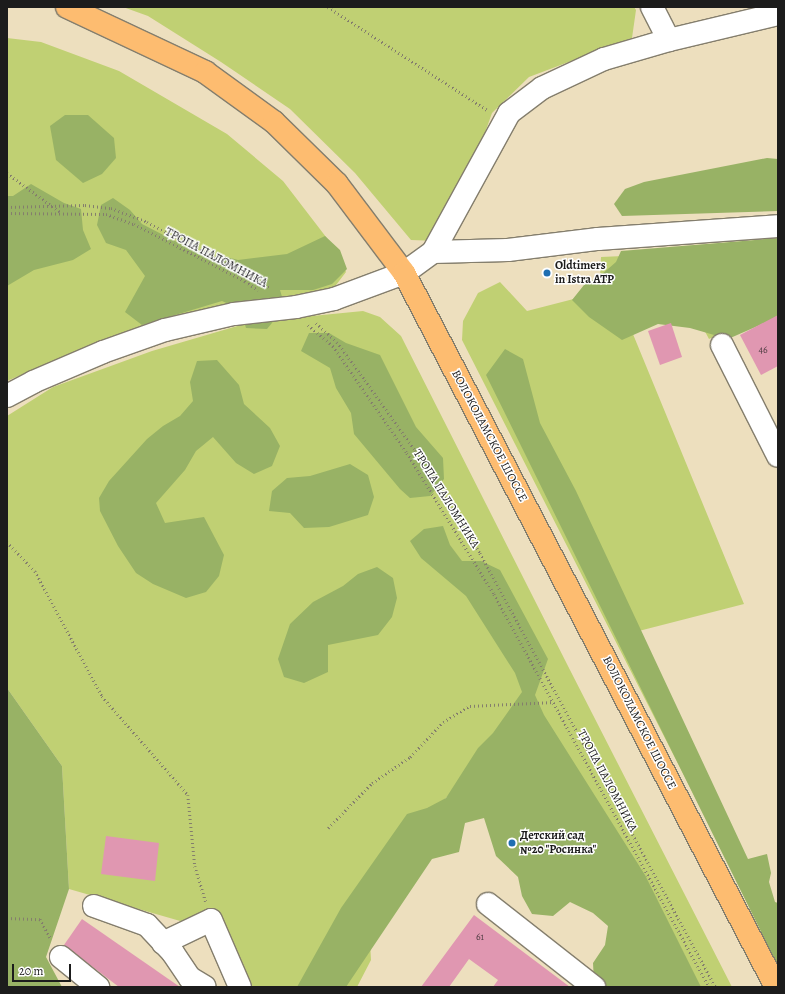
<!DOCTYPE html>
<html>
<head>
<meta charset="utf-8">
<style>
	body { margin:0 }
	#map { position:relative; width:785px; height:994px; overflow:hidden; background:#eddfbe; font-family:Alegreya,serif }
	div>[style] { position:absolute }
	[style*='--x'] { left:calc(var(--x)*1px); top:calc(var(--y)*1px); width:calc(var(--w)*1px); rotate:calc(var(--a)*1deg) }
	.green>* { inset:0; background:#c0d073 }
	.forest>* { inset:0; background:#98b265 }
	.building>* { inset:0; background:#e097b1 }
	.path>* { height:2.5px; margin-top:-1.25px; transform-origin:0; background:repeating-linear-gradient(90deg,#847e6d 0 1px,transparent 0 4px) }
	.roads { filter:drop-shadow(1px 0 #847e6d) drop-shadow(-1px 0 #847e6d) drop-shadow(0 1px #847e6d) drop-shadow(0 -1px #847e6d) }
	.minor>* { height:22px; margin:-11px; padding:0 11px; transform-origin:11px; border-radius:11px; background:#fff }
	.major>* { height:22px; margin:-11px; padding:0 11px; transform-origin:11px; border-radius:11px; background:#fdbc70 }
	.dots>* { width:11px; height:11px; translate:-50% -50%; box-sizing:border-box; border:2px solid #fff; border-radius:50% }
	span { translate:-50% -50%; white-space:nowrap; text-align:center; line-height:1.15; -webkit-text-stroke:3px #fff; paint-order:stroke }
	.number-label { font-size:10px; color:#4d3b41 }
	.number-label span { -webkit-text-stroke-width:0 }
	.street-label { font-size:12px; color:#1c1c1c }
	.poi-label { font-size:12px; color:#1c1c1c; font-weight:700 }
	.left { translate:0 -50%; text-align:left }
	.frame { position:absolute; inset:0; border:8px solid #1c1c1c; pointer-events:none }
	.scale { position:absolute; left:12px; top:964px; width:59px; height:18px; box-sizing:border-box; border:2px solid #1c1c1c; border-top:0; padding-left:5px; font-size:12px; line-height:14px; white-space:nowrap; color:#1c1c1c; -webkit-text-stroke:3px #fff; paint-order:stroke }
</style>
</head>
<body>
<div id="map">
	<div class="green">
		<div style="clip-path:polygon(123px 7px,634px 7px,636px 10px,632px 38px,529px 77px,492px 113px,455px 217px,439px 241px,411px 240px,355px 173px,290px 109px,221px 62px,148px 16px)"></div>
		<div style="clip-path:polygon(7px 38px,41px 42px,119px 71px,227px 134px,283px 181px,336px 250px,346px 272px,333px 289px,188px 313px,88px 346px,7px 381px)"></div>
		<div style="clip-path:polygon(778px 249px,778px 305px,709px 339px,701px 324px,628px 322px,744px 604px,631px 633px,778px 960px,462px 340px,463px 321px,478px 293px,500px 282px,527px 311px,593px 294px,600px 276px,601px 257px)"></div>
		<div style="clip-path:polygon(363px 311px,380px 317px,401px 336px,570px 670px,732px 987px,671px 987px,681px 977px,685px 956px,641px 872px,526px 717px,429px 815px,367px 888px,371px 960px,357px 987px,244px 987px,208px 929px,69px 889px,62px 766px,7px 688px,7px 416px,53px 387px,152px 351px,251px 322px)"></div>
	</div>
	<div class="forest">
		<div style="clip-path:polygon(65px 115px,88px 115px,114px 138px,116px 158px,102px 174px,83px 183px,56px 160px,50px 126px)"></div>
		<div style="clip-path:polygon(767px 158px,778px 159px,778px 211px,622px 216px,614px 204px,625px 189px,644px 182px)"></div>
		<div style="clip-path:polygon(31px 184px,64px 203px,81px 209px,83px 230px,91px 249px,73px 260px,34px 270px,7px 286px,7px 196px,13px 196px)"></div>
		<div style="clip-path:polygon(113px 198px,130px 210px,142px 224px,210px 259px,223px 256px,238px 260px,287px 254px,325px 236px,340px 250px,347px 269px,332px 284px,313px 290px,280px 290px,285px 307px,267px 329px,246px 328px,240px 309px,222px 301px,142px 325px,125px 312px,145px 276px,126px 250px,106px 243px,97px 225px,101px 205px)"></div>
		<div style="clip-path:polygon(778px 238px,778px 317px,728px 339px,690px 328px,658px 324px,622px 340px,589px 317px,572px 300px,584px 285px,601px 275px,616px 262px,621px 251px)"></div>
		<div style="clip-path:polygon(309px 333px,329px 333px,346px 343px,380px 355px,416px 427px,443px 458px,444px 479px,430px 496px,410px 498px,400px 489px,354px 434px,351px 413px,336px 388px,330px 368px,301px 351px)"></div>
		<div style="clip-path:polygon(505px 349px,523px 359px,540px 423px,576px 491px,748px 859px,767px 854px,771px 873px,769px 882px,775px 902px,778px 903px,778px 966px,486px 375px)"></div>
		<div style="clip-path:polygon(217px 360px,239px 385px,244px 404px,270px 428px,280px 446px,272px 466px,254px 474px,236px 463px,213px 437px,196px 451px,185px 470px,156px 503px,165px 523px,204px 517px,224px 555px,219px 576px,206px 592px,186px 598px,153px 584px,136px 573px,118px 546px,100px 511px,99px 498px,109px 481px,147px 439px,163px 426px,180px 416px,193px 401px,190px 382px,197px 361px)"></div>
		<div style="clip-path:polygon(350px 464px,368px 475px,374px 497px,368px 515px,329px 527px,304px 528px,290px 513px,269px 511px,272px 491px,287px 478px,310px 476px)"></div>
		<div style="clip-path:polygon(443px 526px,450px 545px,462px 561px,481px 561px,500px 570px,548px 659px,535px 695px,544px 715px,645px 875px,701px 987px,591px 987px,594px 982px,593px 963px,605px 945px,608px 926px,593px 913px,570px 902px,553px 916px,532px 914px,522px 896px,518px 877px,496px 856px,484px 818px,465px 823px,459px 852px,432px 859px,346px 987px,297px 987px,341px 908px,407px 814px,427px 808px,446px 798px,478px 748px,493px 733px,522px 692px,515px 673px,466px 596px,421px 558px,410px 541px,424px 529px)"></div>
		<div style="clip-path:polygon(377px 567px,393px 578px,397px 598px,392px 617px,378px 635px,328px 645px,328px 672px,304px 683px,284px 677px,278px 659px,290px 624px,313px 602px,343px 586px,358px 574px)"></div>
		<div style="clip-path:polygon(7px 688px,62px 766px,69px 889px,46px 957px,62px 987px,7px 987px)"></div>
	</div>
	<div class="building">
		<div style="clip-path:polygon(778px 315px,778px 366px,761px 375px,740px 335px)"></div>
		<div style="clip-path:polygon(671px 323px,682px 357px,660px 365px,648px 331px)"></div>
		<div style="clip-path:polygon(106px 836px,159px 843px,155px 881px,101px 874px)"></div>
		<div style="clip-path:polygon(474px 915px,570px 987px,493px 987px,498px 980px,469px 959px,449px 987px,421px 987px)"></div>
		<div style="clip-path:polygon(82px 919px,180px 987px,119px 987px,64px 945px)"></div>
	</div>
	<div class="path">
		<div style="--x:328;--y:7;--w:189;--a:32.9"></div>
		<div style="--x:7;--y:173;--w:66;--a:36.3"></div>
		<div style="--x:7;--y:207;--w:78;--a:-1.5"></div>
		<div style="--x:85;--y:205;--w:26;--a:7"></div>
		<div style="--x:111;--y:208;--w:39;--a:21"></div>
		<div style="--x:147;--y:222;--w:125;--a:27.6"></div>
		<div style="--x:258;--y:280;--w:15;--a:32"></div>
		<div style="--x:7;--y:213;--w:99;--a:0.6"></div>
		<div style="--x:106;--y:214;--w:30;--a:20"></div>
		<div style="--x:134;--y:224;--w:125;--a:27.2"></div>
		<div style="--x:245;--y:281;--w:16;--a:35"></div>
		<div style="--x:316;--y:323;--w:28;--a:42"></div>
		<div style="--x:337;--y:342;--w:47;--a:53.6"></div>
		<div style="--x:365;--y:380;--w:86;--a:54.5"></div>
		<div style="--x:415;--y:450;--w:122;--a:57.7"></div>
		<div style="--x:480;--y:553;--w:494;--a:61.5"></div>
		<div style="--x:308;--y:325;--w:33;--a:40"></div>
		<div style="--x:333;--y:346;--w:130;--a:55.3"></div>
		<div style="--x:407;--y:453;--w:166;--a:58.3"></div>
		<div style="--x:494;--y:594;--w:448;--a:61.3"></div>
		<div style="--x:7;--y:542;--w:40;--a:46"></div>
		<div style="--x:35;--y:571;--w:142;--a:61.8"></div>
		<div style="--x:102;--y:696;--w:131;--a:49"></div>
		<div style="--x:188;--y:795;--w:71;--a:84.4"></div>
		<div style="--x:195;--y:866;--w:37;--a:73"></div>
		<div style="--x:328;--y:828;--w:63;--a:-45.6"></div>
		<div style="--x:372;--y:783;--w:46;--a:-34.4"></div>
		<div style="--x:410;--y:757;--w:48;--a:-46.7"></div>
		<div style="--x:443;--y:722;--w:31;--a:-31"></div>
		<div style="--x:470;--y:706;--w:84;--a:-2.7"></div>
		<div style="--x:7;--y:918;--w:33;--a:2"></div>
		<div style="--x:40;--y:919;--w:23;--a:61"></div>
	</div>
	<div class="roads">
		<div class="minor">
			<div style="--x:652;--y:7;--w:37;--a:63"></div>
			<div style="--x:433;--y:252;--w:75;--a:-1.5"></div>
			<div style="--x:508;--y:250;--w:91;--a:-7"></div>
			<div style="--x:598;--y:239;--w:180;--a:-4.1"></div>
			<div style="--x:722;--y:345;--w:124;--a:63.2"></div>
			<div style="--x:7;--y:396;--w:30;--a:-28"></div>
			<div style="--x:33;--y:382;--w:76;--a:-23.2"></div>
			<div style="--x:103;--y:352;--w:66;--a:-19.5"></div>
			<div style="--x:165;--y:330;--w:71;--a:-13.1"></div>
			<div style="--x:234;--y:314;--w:62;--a:-6.4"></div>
			<div style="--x:296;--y:307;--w:39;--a:-12"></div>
			<div style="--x:334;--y:299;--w:75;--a:-20.4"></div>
			<div style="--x:404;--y:273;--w:36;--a:-36"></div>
			<div style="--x:433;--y:252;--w:158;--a:-61.3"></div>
			<div style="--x:509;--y:113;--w:41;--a:-37.1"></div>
			<div style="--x:542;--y:88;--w:68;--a:-25.1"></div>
			<div style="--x:604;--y:59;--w:68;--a:-16.3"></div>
			<div style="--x:669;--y:40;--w:112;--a:-13.4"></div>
			<div style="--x:488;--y:904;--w:135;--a:38.1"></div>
			<div style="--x:94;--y:906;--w:56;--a:19.7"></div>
			<div style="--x:147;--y:925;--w:38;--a:47"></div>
			<div style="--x:173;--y:953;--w:30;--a:56"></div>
			<div style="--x:190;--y:978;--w:17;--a:31"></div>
			<div style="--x:163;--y:943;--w:53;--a:-25.6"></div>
			<div style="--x:211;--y:920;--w:73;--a:66.6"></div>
			<div style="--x:61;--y:957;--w:48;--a:39"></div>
		</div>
		<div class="major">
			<div style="--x:67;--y:7;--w:153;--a:25.2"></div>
			<div style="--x:205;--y:72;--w:85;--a:35.9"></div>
			<div style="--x:274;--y:122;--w:88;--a:44.5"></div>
			<div style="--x:337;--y:184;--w:111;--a:53"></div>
			<div style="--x:404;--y:273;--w:805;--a:62.48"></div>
		</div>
	</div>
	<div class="dots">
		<div style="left:547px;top:273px;background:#1f6fb2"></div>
		<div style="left:512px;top:843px;background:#1f6fb2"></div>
	</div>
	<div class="number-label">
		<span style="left:763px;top:350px">46</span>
		<span style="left:480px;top:937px">61</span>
	</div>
	<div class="street-label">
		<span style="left:216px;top:258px;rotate:28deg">ТРОПА ПАЛОМНИКА</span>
		<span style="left:489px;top:436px;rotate:62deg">ВОЛОКОЛАМСКОЕ ШОССЕ</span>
		<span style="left:446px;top:499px;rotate:58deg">ТРОПА ПАЛОМНИКА</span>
		<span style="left:639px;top:723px;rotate:63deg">ВОЛОКОЛАМСКОЕ ШОССЕ</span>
		<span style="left:607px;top:781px;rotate:62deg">ТРОПА ПАЛОМНИКА</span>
	</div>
	<div class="poi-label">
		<span class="left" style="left:555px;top:273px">Oldtimers<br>in Istra ATP</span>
		<span class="left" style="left:520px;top:843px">Детский сад<br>№20 "Росинка"</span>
	</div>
	<div class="frame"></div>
	<div class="scale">20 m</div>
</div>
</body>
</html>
